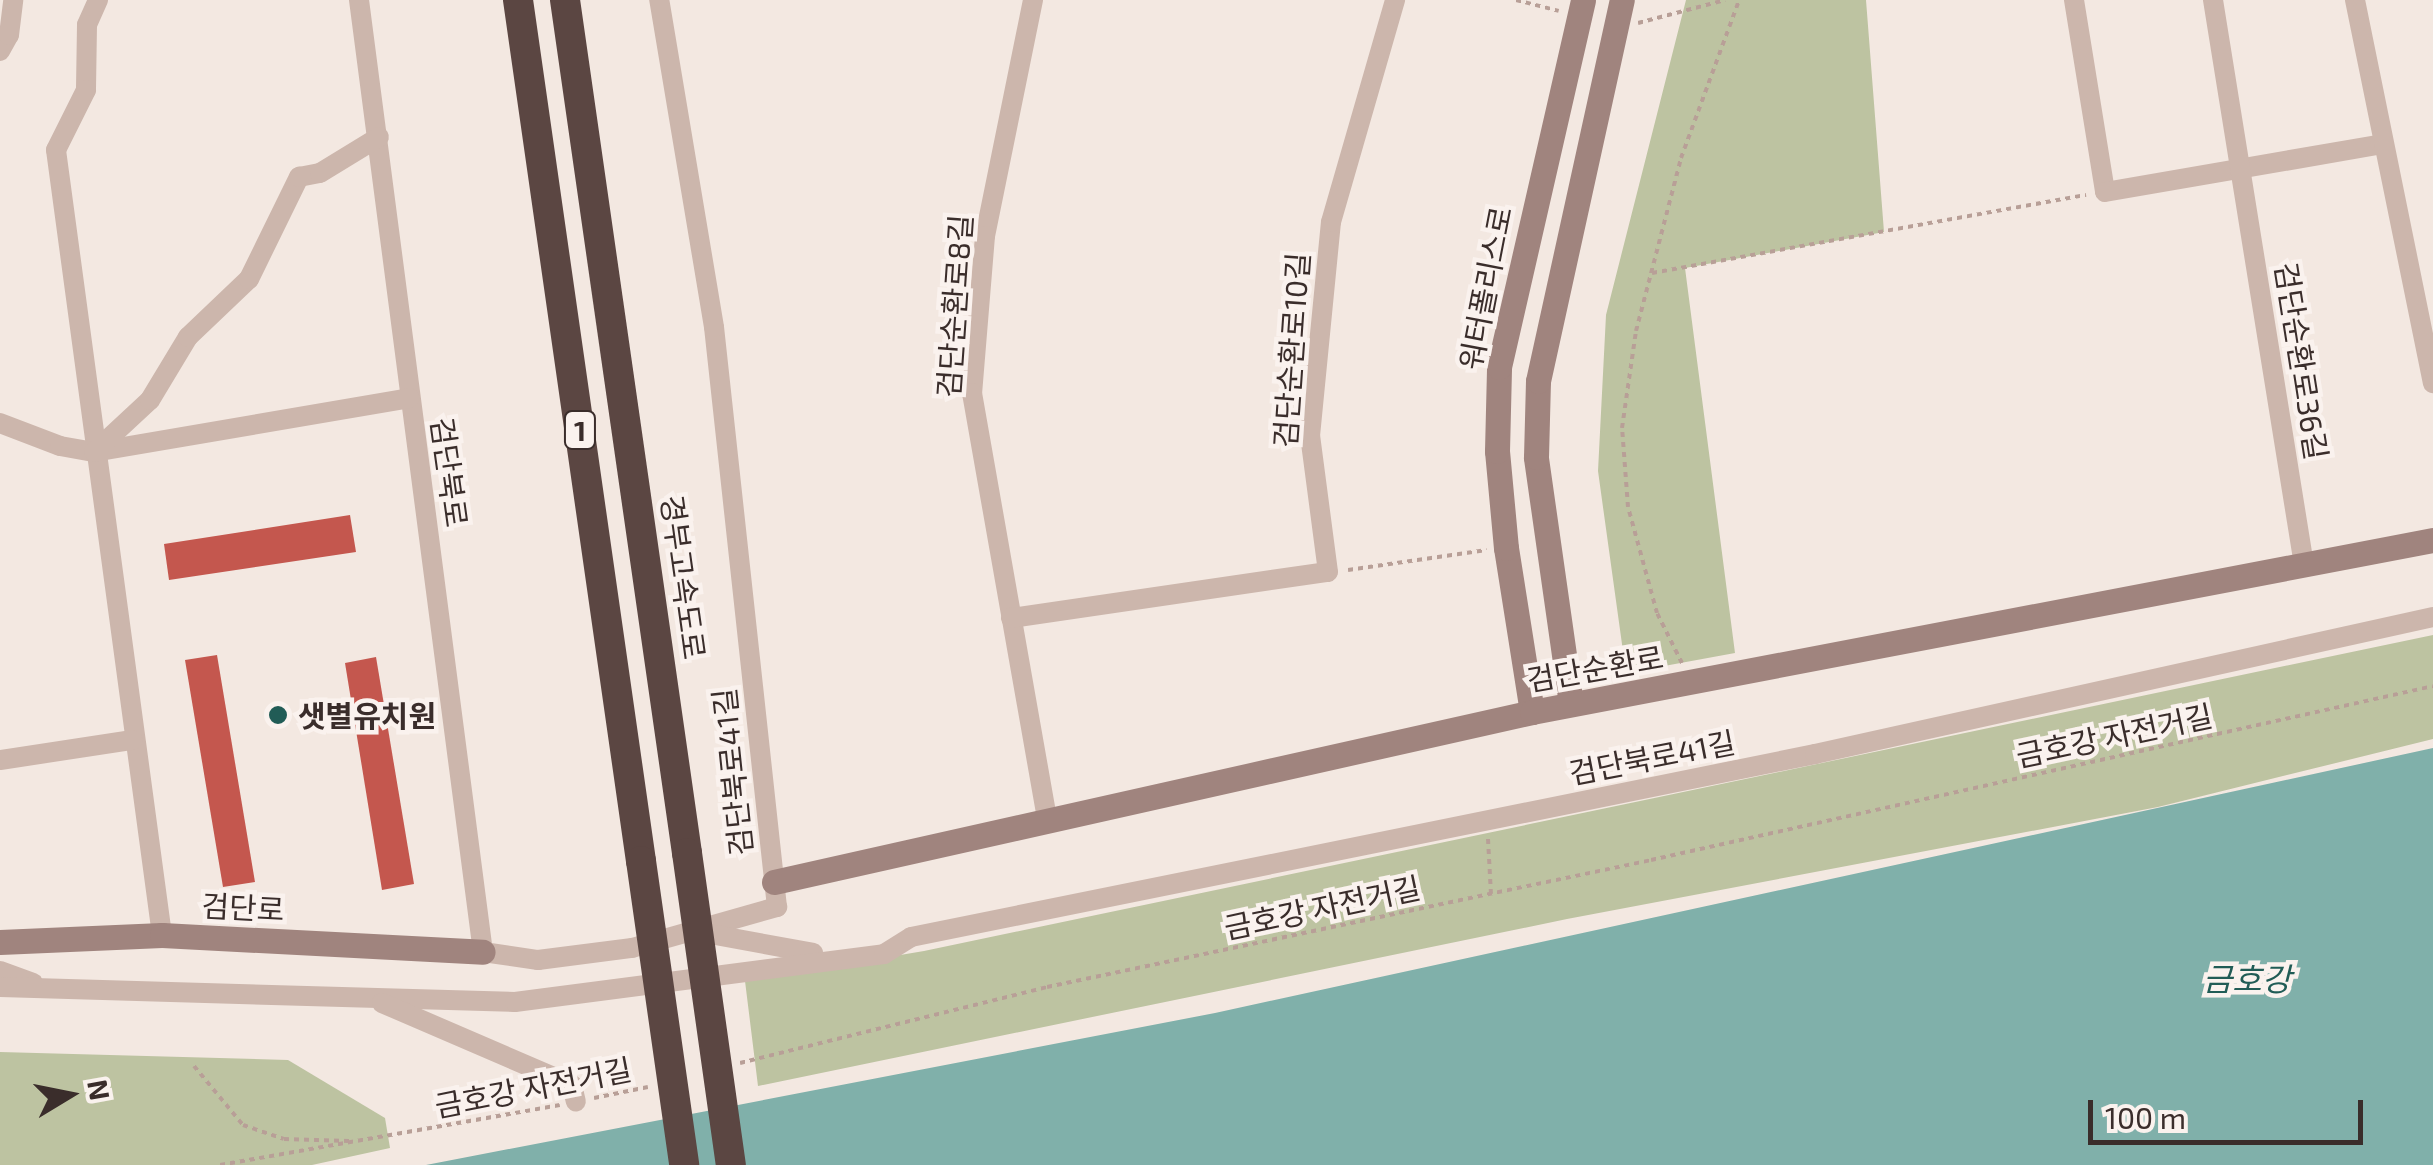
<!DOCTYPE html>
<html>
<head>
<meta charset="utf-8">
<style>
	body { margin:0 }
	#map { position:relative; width:2433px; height:1165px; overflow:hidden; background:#f3e8e1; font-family:"Exo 2","Noto Sans KR",sans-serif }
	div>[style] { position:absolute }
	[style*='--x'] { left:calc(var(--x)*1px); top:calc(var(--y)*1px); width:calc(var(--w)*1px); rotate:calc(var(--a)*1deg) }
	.green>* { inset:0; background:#bdc3a1 }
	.water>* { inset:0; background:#80b0aa }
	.building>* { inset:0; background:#c4574e }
	.path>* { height:4px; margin-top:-2px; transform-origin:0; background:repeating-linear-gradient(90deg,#b89f97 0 5px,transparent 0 10px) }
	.street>* { height:20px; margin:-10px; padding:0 10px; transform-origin:10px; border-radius:10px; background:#ccb6ac }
	.secondary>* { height:25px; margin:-12.5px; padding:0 12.5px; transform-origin:12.5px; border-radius:12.5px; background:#a0847e }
	.highway>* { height:30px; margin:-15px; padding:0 15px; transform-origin:15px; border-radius:15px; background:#5b4642 }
	.highway-bridge>* { height:30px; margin:-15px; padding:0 15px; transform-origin:15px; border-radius:15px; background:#5b4642 }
	.dots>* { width:28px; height:28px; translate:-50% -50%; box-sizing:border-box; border:5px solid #faf2ee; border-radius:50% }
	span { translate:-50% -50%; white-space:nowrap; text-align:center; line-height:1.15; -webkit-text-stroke:9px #faf2ee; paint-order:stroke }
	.shield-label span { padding:2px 8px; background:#faf2ee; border:2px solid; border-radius:8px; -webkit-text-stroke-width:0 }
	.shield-label { font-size:28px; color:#3a2d2b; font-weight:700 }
	.street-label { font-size:30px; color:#3a2d2b }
	.poi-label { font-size:30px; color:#3a2d2b; font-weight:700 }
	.left { translate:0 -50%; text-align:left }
	.water-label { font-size:32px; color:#215c56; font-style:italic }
	.north { position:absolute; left:20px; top:1045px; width:100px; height:100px; -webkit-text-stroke:8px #faf2ee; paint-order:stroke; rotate:80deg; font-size:28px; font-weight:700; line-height:40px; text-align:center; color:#3a2d2b }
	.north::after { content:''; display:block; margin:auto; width:35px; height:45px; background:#3a2d2b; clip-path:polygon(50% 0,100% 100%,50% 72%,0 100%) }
	.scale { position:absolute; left:2088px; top:1100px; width:275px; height:45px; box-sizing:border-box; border:5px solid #3a2d2b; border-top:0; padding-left:12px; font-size:30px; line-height:35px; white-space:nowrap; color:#3a2d2b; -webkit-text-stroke:8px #faf2ee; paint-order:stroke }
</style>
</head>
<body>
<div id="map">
	<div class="green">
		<div style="clip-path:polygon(1686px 0,1866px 0,1884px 232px,1685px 268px,1735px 653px,1626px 673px,1598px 471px,1606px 315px)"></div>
		<div style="clip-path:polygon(2433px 635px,2433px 739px,2158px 807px,1567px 919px,758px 1086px,745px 981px,924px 951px)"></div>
		<div style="clip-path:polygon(0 1052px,288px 1060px,385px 1118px,390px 1148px,312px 1165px,0 1165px)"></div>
	</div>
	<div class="water">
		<div style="clip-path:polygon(2433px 748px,2433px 1165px,426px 1165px,1215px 1013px)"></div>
	</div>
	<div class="building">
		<div style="clip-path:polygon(350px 515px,356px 552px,169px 580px,164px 544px)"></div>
		<div style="clip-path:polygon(217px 655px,255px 882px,223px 887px,185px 660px)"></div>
		<div style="clip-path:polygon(376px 657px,414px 884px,382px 890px,345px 663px)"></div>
	</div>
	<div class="path">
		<div style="--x:1516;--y:0;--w:44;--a:14.3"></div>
		<div style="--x:1638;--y:23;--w:90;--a:-14.8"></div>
		<div style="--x:1652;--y:273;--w:441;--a:-10.2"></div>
		<div style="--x:1348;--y:570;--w:140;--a:-8.2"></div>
		<div style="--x:1682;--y:663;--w:56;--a:-116.6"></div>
		<div style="--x:1657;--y:613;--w:110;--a:-105.3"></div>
		<div style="--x:1628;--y:507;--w:79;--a:-94.3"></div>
		<div style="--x:1622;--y:428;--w:98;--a:-81.8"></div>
		<div style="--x:1636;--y:331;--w:179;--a:-75.4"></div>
		<div style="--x:1681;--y:158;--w:168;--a:-69.8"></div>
		<div style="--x:1488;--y:839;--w:55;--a:86.9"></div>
		<div style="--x:740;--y:1063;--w:316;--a:-13.9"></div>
		<div style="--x:1047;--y:987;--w:617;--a:-11.87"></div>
		<div style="--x:1651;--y:860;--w:801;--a:-12.54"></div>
		<div style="--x:194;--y:1066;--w:77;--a:50.3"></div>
		<div style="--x:243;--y:1125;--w:43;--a:18.9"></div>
		<div style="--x:284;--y:1139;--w:65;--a:1.8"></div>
		<div style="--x:594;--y:1098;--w:55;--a:-11.5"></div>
		<div style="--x:220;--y:1165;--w:345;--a:-10"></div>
	</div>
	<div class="street">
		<div style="--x:98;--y:0;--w:27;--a:114"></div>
		<div style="--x:87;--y:25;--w:65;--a:90.9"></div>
		<div style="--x:86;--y:90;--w:67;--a:116.6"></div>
		<div style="--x:56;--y:150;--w:792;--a:82.31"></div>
		<div style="--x:359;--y:0;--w:960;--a:82.58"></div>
		<div style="--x:483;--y:952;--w:56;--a:8.3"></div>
		<div style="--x:538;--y:960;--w:95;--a:-7.3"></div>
		<div style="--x:632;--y:948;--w:151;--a:-15.8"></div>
		<div style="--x:777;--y:907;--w:583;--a:-96.2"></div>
		<div style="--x:714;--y:327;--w:332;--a:-99.5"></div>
		<div style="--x:1033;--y:0;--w:241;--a:101.5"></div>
		<div style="--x:985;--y:236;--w:158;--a:94.7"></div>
		<div style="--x:972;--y:393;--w:432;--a:80"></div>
		<div style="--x:2074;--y:0;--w:194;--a:80.8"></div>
		<div style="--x:2105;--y:192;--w:282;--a:-9.8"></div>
		<div style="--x:2213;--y:0;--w:572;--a:80.85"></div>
		<div style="--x:2355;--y:0;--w:391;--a:78.5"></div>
		<div style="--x:0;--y:51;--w:18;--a:-61"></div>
		<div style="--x:9;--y:35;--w:35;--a:-83"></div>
		<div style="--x:0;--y:423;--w:64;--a:21"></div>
		<div style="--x:60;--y:446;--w:35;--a:10"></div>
		<div style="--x:94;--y:452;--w:320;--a:-9.7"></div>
		<div style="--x:94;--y:452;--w:76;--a:-42.9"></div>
		<div style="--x:150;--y:400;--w:74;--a:-58.9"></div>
		<div style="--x:188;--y:337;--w:84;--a:-43.6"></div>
		<div style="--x:249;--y:279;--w:114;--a:-63.9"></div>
		<div style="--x:299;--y:177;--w:21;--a:-11"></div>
		<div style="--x:320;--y:173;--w:69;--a:-31.4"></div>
		<div style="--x:1011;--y:618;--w:320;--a:-8.3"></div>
		<div style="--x:1328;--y:572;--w:137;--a:-97.5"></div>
		<div style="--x:1310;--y:436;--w:215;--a:-84.4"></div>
		<div style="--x:1331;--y:222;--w:231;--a:-73.9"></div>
		<div style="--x:0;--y:760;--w:134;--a:-8.6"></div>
		<div style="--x:699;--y:932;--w:116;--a:10.4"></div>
		<div style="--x:0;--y:971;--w:35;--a:20"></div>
		<div style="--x:0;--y:987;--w:515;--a:1.67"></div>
		<div style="--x:515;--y:1002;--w:372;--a:-7.4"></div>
		<div style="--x:884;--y:954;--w:32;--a:-32"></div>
		<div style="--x:911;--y:937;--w:922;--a:-11.44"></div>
		<div style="--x:1815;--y:754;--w:633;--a:-12.5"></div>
		<div style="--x:382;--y:1003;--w:207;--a:23.3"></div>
		<div style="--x:572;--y:1085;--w:17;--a:77"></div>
	</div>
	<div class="secondary">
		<div style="--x:1571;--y:704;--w:249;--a:-98.1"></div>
		<div style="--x:1536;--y:457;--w:76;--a:-88.5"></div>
		<div style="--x:1538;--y:381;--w:390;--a:-77.6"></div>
		<div style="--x:1532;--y:712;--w:166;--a:-99"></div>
		<div style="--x:1506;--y:548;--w:97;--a:-95.3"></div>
		<div style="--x:1497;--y:451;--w:84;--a:-88.6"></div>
		<div style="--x:1499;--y:367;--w:376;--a:-77.1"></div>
		<div style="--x:774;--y:882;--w:777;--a:-12.64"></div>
		<div style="--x:1532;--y:712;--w:917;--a:-10.81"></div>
		<div style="--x:0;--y:942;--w:162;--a:-2.5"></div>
		<div style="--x:162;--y:935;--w:321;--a:3"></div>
	</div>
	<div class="highway">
		<div style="--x:518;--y:0;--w:870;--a:81.87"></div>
		<div style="--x:565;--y:0;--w:862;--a:81.86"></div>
	</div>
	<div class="highway-bridge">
		<div style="--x:687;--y:853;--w:315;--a:82"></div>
		<div style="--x:641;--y:861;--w:307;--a:81.9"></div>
	</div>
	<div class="dots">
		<div style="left:278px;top:715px;background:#215c56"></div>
	</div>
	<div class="shield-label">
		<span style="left:580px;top:430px">1</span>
	</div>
	<div class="street-label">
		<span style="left:1485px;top:288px;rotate:-79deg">워터폴리스로</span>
		<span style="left:954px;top:306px;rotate:-86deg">검단순환로8길</span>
		<span style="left:1291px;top:350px;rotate:-86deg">검단순환로10길</span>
		<span style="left:2302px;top:361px;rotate:81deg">검단순환로36길</span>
		<span style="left:450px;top:472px;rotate:82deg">검단북로</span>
		<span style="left:684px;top:577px;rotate:82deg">경부고속도로</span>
		<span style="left:1595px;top:668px;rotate:-10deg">검단순환로</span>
		<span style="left:2114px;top:735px;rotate:-12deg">금호강 자전거길</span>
		<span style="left:1652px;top:757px;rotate:-11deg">검단북로41길</span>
		<span style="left:732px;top:772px;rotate:-96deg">검단북로41길</span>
		<span style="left:243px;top:907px;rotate:3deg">검단로</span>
		<span style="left:1322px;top:907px;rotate:-12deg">금호강 자전거길</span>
		<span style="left:533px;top:1087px;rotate:-11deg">금호강 자전거길</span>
	</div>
	<div class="poi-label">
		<span class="left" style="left:298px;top:715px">샛별유치원</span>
	</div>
	<div class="water-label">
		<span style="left:2247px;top:978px">금호강</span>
	</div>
	<div class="north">N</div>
	<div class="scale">100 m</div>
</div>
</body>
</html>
